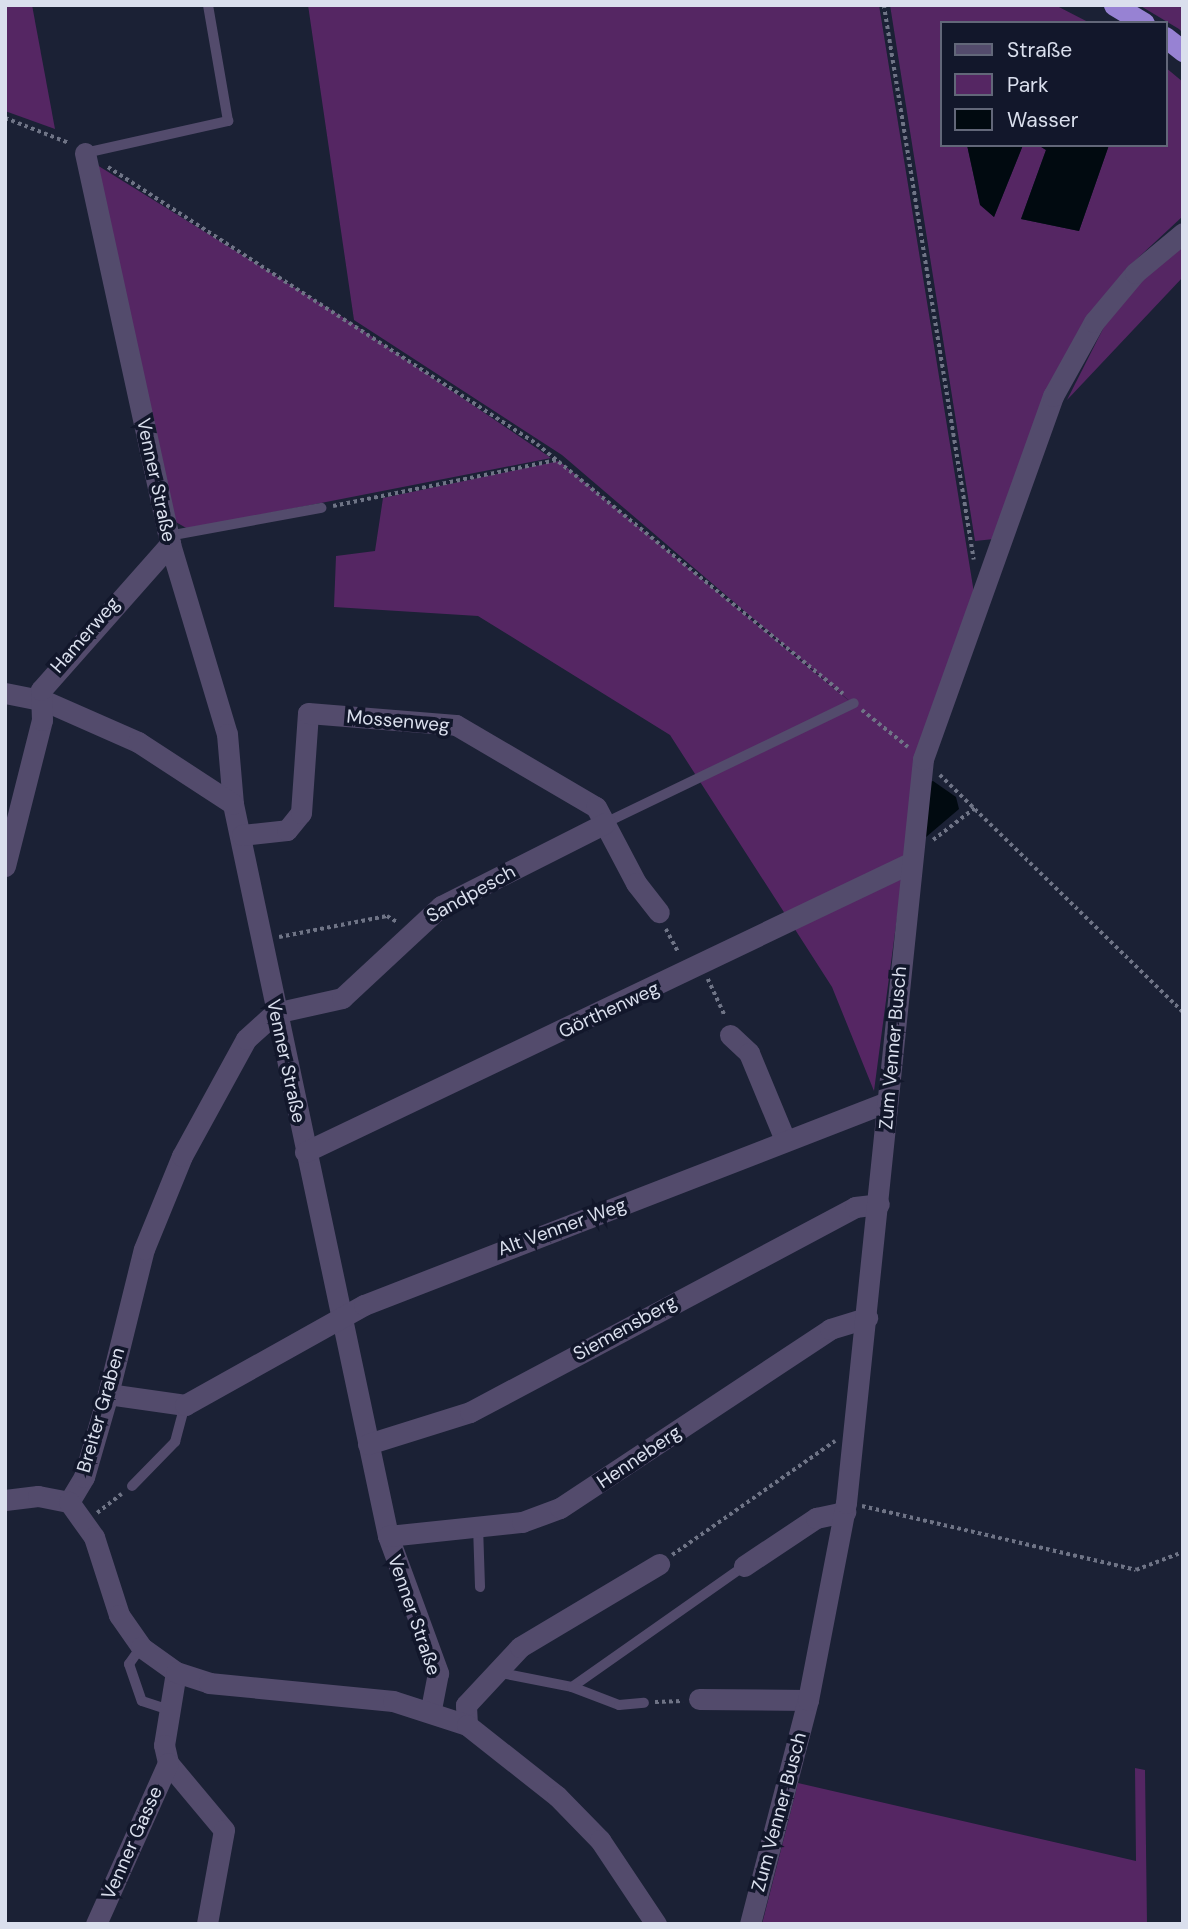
<!DOCTYPE html>
<html>
<head>
<meta charset="utf-8">
<style>
	body { margin:0 }
	#map { position:relative; width:1188px; height:1929px; overflow:hidden; background:#1b2135; font-family:"DM Sans",sans-serif }
	div>[style] { position:absolute }
	[style*='--x'] { left:calc(var(--x)*1px); top:calc(var(--y)*1px); width:calc(var(--w)*1px); rotate:calc(var(--a)*1deg) }
	.green>* { inset:0; background:#552663 }
	.water>* { inset:0; background:#010a10 }
	.path>* { height:3.5px; margin-top:-1.75px; transform-origin:0; background:repeating-linear-gradient(90deg,#6f7486 0 3.5px,transparent 0 7px) }
	.service>* { height:10px; margin:-5px; padding:0 5px; transform-origin:5px; border-radius:5px; background:#534b6c }
	.minor>* { height:21px; margin:-10.5px; padding:0 10.5px; transform-origin:10.5px; border-radius:10.5px; background:#534b6c }
	.tertiary>* { height:21px; margin:-10.5px; padding:0 10.5px; transform-origin:10.5px; border-radius:10.5px; background:#534b6c }
	.motorway>* { height:21px; margin:-10.5px; padding:0 10.5px; transform-origin:10.5px; border-radius:10.5px; background:#9782d3 }
	span { translate:-50% -50%; white-space:nowrap; text-align:center; line-height:1.15; -webkit-text-stroke:7px #12172b; paint-order:stroke }
	.street-label { font-size:19px; color:#dadfed }
	.frame { position:absolute; inset:0; border:7px solid #dadfed; pointer-events:none }
	.legend { position:absolute; left:940px; top:21px; width:228px; height:126px; box-sizing:border-box; background:#12172b; border:2px solid #626779; margin:0; padding:9px 12px; list-style:none; font-size:21px; color:#dadfed }
	.legend li { display:flex; align-items:center; gap:14px; height:35px }
	.legend b { width:35px; border:2px solid #626779 }
</style>
</head>
<body>
<div id="map">
	<div class="green">
		<div style="clip-path:polygon(5px 5px,32px 5px,55px 129px,5px 111px)"></div>
		<div style="clip-path:polygon(308px 5px,879px 5px,974px 593px,918px 759px,874px 1091px,832px 987px,670px 735px,478px 616px,334px 607px,336px 556px,375px 551px,383px 498px,559px 461px,859px 709px,562px 455px,354px 320px)"></div>
		<div style="clip-path:polygon(890px 5px,1055px 5px,1090px 23px,941px 23px,941px 145px,967px 145px,980px 204px,994px 217px,1023px 145px,1038px 145px,1046px 150px,1021px 219px,1079px 231px,1109px 145px,1165px 145px,1165px 67px,1183px 82px,1183px 216px,1125px 270px,994px 539px,975px 541px)"></div>
		<div style="clip-path:polygon(1139px 5px,1183px 5px,1183px 33px,1179px 29px)"></div>
		<div style="clip-path:polygon(97px 165px,352px 323px,551px 458px,188px 529px,174px 521px)"></div>
		<div style="clip-path:polygon(1183px 241px,1183px 277px,1067px 400px,1113px 309px)"></div>
		<div style="clip-path:polygon(1135px 1768px,1145px 1770px,1147px 1924px,762px 1924px,798px 1783px,1136px 1861px)"></div>
	</div>
	<div class="water">
		<div style="clip-path:polygon(967px 145px,1023px 145px,994px 217px,980px 205px)"></div>
		<div style="clip-path:polygon(1038px 145px,1109px 145px,1079px 231px,1021px 219px,1046px 150px)"></div>
		<div style="clip-path:polygon(933px 781px,956px 797px,959px 809px,919px 843px,927px 783px)"></div>
	</div>
	<div class="path">
		<div style="--x:884;--y:5;--w:562;--a:80.79"></div>
		<div style="--x:5;--y:118;--w:69;--a:21.3"></div>
		<div style="--x:108;--y:167;--w:511;--a:32.85"></div>
		<div style="--x:537;--y:444;--w:395;--a:39.2"></div>
		<div style="--x:333;--y:506;--w:230;--a:-11.6"></div>
		<div style="--x:862;--y:710;--w:59;--a:38.8"></div>
		<div style="--x:940;--y:775;--w:339;--a:44.3"></div>
		<div style="--x:933;--y:840;--w:54;--a:-37.5"></div>
		<div style="--x:666;--y:929;--w:27;--a:62"></div>
		<div style="--x:279;--y:937;--w:110;--a:-11"></div>
		<div style="--x:387;--y:916;--w:12;--a:31"></div>
		<div style="--x:708;--y:979;--w:41;--a:65.3"></div>
		<div style="--x:862;--y:1506;--w:281;--a:13.1"></div>
		<div style="--x:1136;--y:1570;--w:50;--a:-21"></div>
		<div style="--x:97;--y:1513;--w:31;--a:-38"></div>
		<div style="--x:672;--y:1555;--w:199;--a:-35"></div>
		<div style="--x:655;--y:1702;--w:28;--a:-2"></div>
	</div>
	<div class="service">
		<div style="--x:85;--y:153;--w:147;--a:-12.6"></div>
		<div style="--x:228;--y:121;--w:118;--a:-99.8"></div>
		<div style="--x:168;--y:536;--w:156;--a:-10.4"></div>
		<div style="--x:605;--y:823;--w:276;--a:-25.7"></div>
		<div style="--x:132;--y:1486;--w:62;--a:-45.7"></div>
		<div style="--x:175;--y:1442;--w:38;--a:-75"></div>
		<div style="--x:478;--y:1526;--w:61;--a:88.1"></div>
		<div style="--x:141;--y:1647;--w:21;--a:125"></div>
		<div style="--x:129;--y:1664;--w:39;--a:71"></div>
		<div style="--x:142;--y:1701;--w:28;--a:18"></div>
		<div style="--x:496;--y:1672;--w:77;--a:11.2"></div>
		<div style="--x:572;--y:1687;--w:210;--a:-35.1"></div>
		<div style="--x:572;--y:1687;--w:50;--a:21"></div>
		<div style="--x:619;--y:1705;--w:25;--a:-5"></div>
	</div>
	<div class="minor">
		<div style="--x:85;--y:153;--w:400;--a:77.7"></div>
		<div style="--x:170;--y:544;--w:198;--a:73.3"></div>
		<div style="--x:227;--y:734;--w:70;--a:85.1"></div>
		<div style="--x:233;--y:804;--w:748;--a:78.04"></div>
		<div style="--x:388;--y:1536;--w:146;--a:69.9"></div>
		<div style="--x:438;--y:1673;--w:37;--a:101"></div>
		<div style="--x:5;--y:693;--w:41;--a:11.3"></div>
		<div style="--x:45;--y:701;--w:102;--a:23.8"></div>
		<div style="--x:138;--y:742;--w:113;--a:33.1"></div>
		<div style="--x:242;--y:835;--w:45;--a:-6.3"></div>
		<div style="--x:287;--y:830;--w:22;--a:-51"></div>
		<div style="--x:301;--y:813;--w:100;--a:-86"></div>
		<div style="--x:308;--y:713;--w:148;--a:4.6"></div>
		<div style="--x:456;--y:725;--w:162;--a:30.4"></div>
		<div style="--x:596;--y:807;--w:86;--a:62.2"></div>
		<div style="--x:636;--y:883;--w:37;--a:52"></div>
		<div style="--x:5;--y:866;--w:151;--a:-75.8"></div>
		<div style="--x:42;--y:720;--w:30;--a:-92"></div>
		<div style="--x:41;--y:690;--w:195;--a:-48.5"></div>
		<div style="--x:730;--y:1035;--w:26;--a:43"></div>
		<div style="--x:749;--y:1053;--w:94;--a:67.5"></div>
		<div style="--x:305;--y:1152;--w:670;--a:-25.53"></div>
		<div style="--x:108;--y:1394;--w:78;--a:8.1"></div>
		<div style="--x:185;--y:1405;--w:205;--a:-29.2"></div>
		<div style="--x:364;--y:1305;--w:561;--a:-21.21"></div>
		<div style="--x:368;--y:1444;--w:107;--a:-17.4"></div>
		<div style="--x:470;--y:1412;--w:436;--a:-28"></div>
		<div style="--x:855;--y:1207;--w:24;--a:-7"></div>
		<div style="--x:69;--y:1502;--w:29;--a:-59"></div>
		<div style="--x:84;--y:1477;--w:86;--a:-73.9"></div>
		<div style="--x:108;--y:1394;--w:149;--a:-76.1"></div>
		<div style="--x:144;--y:1249;--w:100;--a:-67.8"></div>
		<div style="--x:182;--y:1156;--w:133;--a:-61.3"></div>
		<div style="--x:246;--y:1039;--w:39;--a:-42"></div>
		<div style="--x:275;--y:1013;--w:69;--a:-12.6"></div>
		<div style="--x:342;--y:998;--w:135;--a:-42.9"></div>
		<div style="--x:441;--y:906;--w:184;--a:-26.8"></div>
		<div style="--x:388;--y:1536;--w:135;--a:-6"></div>
		<div style="--x:522;--y:1522;--w:40;--a:-20.2"></div>
		<div style="--x:560;--y:1508;--w:324;--a:-33.5"></div>
		<div style="--x:830;--y:1329;--w:39;--a:-17"></div>
		<div style="--x:744;--y:1566;--w:87;--a:-33.7"></div>
		<div style="--x:816;--y:1518;--w:30;--a:-12"></div>
		<div style="--x:176;--y:1672;--w:74;--a:99.3"></div>
		<div style="--x:164;--y:1745;--w:18;--a:77"></div>
		<div style="--x:168;--y:1763;--w:87;--a:50.1"></div>
		<div style="--x:224;--y:1830;--w:96;--a:100.3"></div>
		<div style="--x:699;--y:1699;--w:109;--a:0.5"></div>
		<div style="--x:467;--y:1725;--w:20;--a:-93"></div>
		<div style="--x:466;--y:1705;--w:79;--a:-47"></div>
		<div style="--x:520;--y:1647;--w:162;--a:-30.8"></div>
		<div style="--x:96;--y:1924;--w:176;--a:-65.9"></div>
		<div style="--x:750;--y:1924;--w:231;--a:-75.5"></div>
		<div style="--x:808;--y:1700;--w:201;--a:-79.1"></div>
		<div style="--x:846;--y:1503;--w:748;--a:-84.09"></div>
		<div style="--x:923;--y:759;--w:386;--a:-70.3"></div>
		<div style="--x:1053;--y:396;--w:85;--a:-61"></div>
		<div style="--x:1094;--y:322;--w:64;--a:-50.1"></div>
		<div style="--x:1135;--y:273;--w:62;--a:-39.8"></div>
	</div>
	<div class="tertiary">
		<div style="--x:5;--y:1500;--w:33;--a:-7"></div>
		<div style="--x:38;--y:1496;--w:32;--a:11"></div>
		<div style="--x:69;--y:1502;--w:43;--a:54.5"></div>
		<div style="--x:94;--y:1537;--w:82;--a:72.2"></div>
		<div style="--x:119;--y:1615;--w:39;--a:55"></div>
		<div style="--x:141;--y:1647;--w:43;--a:35.5"></div>
		<div style="--x:176;--y:1672;--w:35;--a:18"></div>
		<div style="--x:209;--y:1683;--w:185;--a:5.6"></div>
		<div style="--x:393;--y:1701;--w:78;--a:18"></div>
		<div style="--x:467;--y:1725;--w:115;--a:38.3"></div>
		<div style="--x:557;--y:1796;--w:62;--a:45.7"></div>
		<div style="--x:600;--y:1840;--w:101;--a:56.3"></div>
	</div>
	<div class="motorway">
		<div style="--x:1114;--y:5;--w:35;--a:31"></div>
		<div style="--x:1165;--y:37;--w:23;--a:38"></div>
	</div>
	<div class="street-label">
		<span style="left:156px;top:480px;rotate:78deg">Venner Straße</span>
		<span style="left:85px;top:635px;rotate:-49deg">Hamerweg</span>
		<span style="left:398px;top:721px;rotate:5deg">Mossenweg</span>
		<span style="left:471px;top:894px;rotate:-29deg">Sandpesch</span>
		<span style="left:609px;top:1010px;rotate:-25deg">Görthenweg</span>
		<span style="left:893px;top:1048px;rotate:-85deg">Zum Venner Busch</span>
		<span style="left:286px;top:1061px;rotate:78deg">Venner Straße</span>
		<span style="left:562px;top:1227px;rotate:-20deg">Alt Venner Weg</span>
		<span style="left:625px;top:1328px;rotate:-29deg">Siemensberg</span>
		<span style="left:101px;top:1410px;rotate:-74deg">Breiter Graben</span>
		<span style="left:639px;top:1457px;rotate:-34deg">Henneberg</span>
		<span style="left:414px;top:1615px;rotate:71deg">Venner Straße</span>
		<span style="left:779px;top:1812px;rotate:-75deg">Zum Venner Busch</span>
		<span style="left:132px;top:1843px;rotate:-66deg">Venner Gasse</span>
	</div>
	<div class="frame"></div>
	<ul class="legend">
	<li><b style="height:9px;background:#534b6c"></b>Straße</li>
	<li><b style="height:19px;background:#552663"></b>Park</li>
	<li><b style="height:19px;background:#010a10"></b>Wasser</li>
	</ul>
</div>
</body>
</html>
